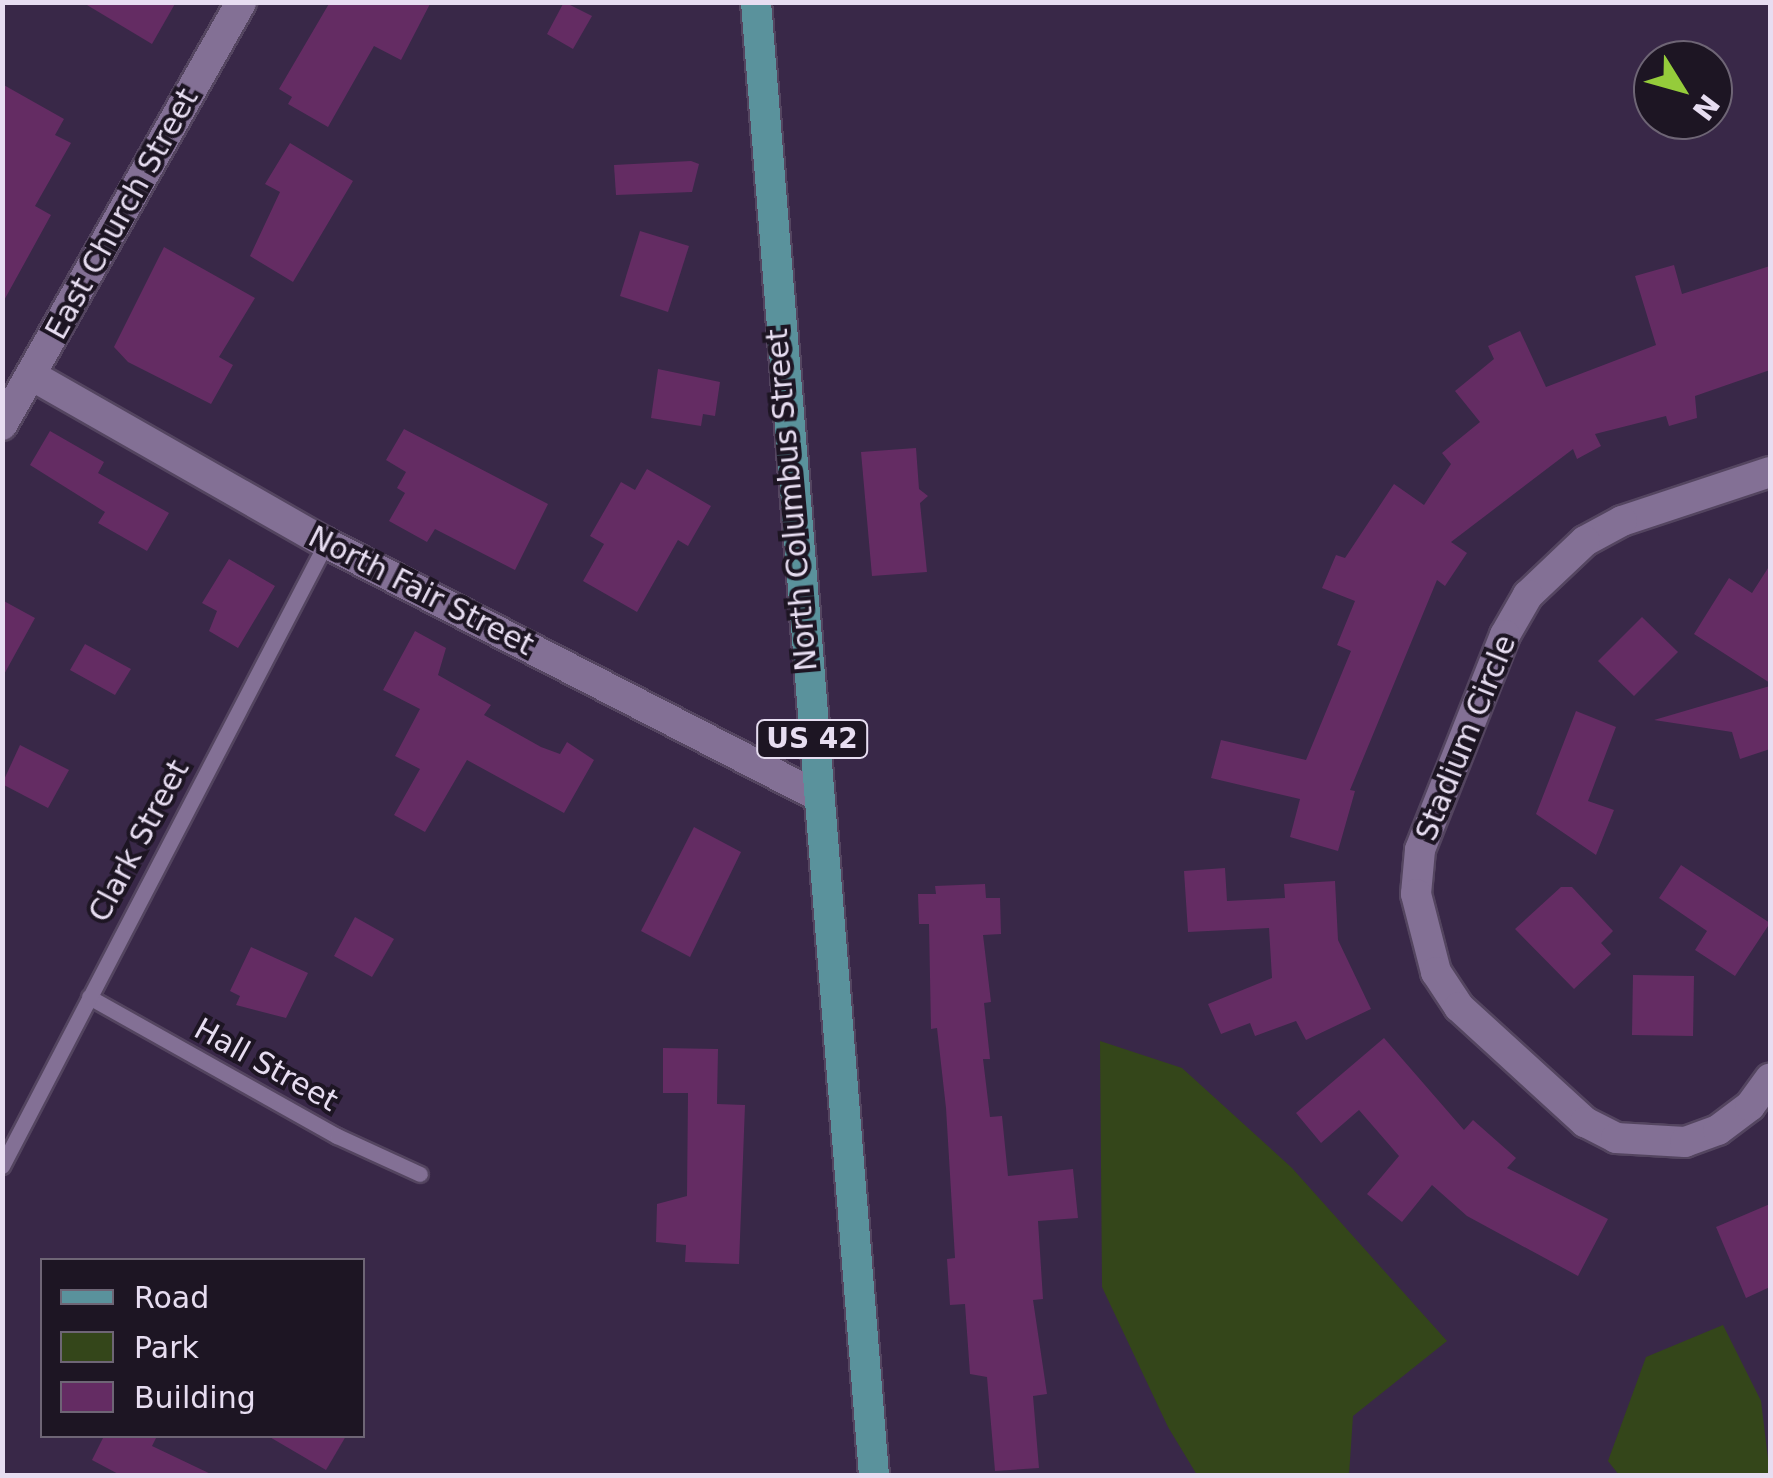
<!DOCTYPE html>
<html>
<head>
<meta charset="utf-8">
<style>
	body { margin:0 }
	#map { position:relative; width:1773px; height:1478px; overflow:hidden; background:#392848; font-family:"DejaVu Sans",sans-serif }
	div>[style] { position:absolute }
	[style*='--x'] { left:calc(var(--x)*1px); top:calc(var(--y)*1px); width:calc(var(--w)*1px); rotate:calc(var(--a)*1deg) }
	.green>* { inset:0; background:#34461a }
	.building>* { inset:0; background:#642c63 }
	.roads { filter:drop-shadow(2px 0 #544560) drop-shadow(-2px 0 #544560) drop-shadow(0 2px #544560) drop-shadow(0 -2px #544560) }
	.lane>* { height:15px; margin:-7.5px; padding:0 7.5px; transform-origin:7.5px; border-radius:7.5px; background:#837095 }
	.street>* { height:30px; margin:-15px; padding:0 15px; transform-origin:15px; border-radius:15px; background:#837095 }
	.primary>* { height:30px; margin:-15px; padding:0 15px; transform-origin:15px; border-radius:15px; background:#5a929c }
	span { translate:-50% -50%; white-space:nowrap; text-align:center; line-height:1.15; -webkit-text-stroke:8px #1d1523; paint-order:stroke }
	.shield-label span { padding:2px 8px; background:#1d1523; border:2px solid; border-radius:8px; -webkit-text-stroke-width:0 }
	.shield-label { font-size:28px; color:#e7ddf1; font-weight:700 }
	.street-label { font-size:30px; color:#e7ddf1 }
	.frame { position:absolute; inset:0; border:5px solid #e7ddf1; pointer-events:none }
	.legend { position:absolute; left:40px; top:1258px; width:325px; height:180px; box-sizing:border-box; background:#1d1523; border:2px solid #6e6575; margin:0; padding:12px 18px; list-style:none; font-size:30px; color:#e7ddf1 }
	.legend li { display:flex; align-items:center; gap:20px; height:50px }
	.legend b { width:50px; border:2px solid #6e6575 }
	.north { position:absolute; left:1633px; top:40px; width:100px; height:100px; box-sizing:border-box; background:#1d1523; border:2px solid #6e6575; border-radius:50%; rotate:127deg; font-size:28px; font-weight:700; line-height:40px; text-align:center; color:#e7ddf1 }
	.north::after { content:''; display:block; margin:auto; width:35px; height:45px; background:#95cc3b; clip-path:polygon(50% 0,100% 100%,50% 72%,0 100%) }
</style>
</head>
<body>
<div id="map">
	<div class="green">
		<div style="clip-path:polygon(1100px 1041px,1182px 1068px,1292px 1168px,1447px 1341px,1353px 1416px,1349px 1475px,1197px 1475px,1168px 1427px,1102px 1287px)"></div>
		<div style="clip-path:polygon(1723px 1325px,1761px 1401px,1770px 1475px,1619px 1475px,1608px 1461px,1646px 1357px)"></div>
	</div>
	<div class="building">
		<div style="clip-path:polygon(82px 2px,176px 2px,152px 44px)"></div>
		<div style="clip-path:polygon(330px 2px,431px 2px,401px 60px,374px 46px,328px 127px,288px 104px,292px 97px,279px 89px)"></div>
		<div style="clip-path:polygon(564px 2px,592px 16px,573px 49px,547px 34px)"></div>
		<div style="clip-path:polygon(2px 84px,64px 119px,55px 135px,71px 143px,35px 206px,51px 215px,2px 304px)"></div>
		<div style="clip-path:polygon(290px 143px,353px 181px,293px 282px,250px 256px,280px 192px,265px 184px)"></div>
		<div style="clip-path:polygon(691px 161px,699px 164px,692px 192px,616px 195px,614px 165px)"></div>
		<div style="clip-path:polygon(640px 231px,689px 246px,668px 312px,620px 296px)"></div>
		<div style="clip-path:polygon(164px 247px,255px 298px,219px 357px,233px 365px,211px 404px,128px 362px,114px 347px)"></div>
		<div style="clip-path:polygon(1674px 265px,1682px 294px,1770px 266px,1770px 370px,1695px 396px,1697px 418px,1669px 426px,1666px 416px,1595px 434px,1601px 446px,1577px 459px,1573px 449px,1451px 542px,1467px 553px,1445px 586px,1437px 580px,1350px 790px,1355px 791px,1338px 851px,1290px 837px,1300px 799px,1211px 778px,1221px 740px,1306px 760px,1351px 651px,1337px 645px,1355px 601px,1322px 588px,1336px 555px,1345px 558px,1394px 484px,1424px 505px,1451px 464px,1442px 453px,1480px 422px,1455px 391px,1494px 359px,1488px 346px,1520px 331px,1546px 387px,1656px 345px,1635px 276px)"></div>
		<div style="clip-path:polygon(658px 369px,720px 382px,715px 416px,703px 414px,701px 426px,651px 418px)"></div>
		<div style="clip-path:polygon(404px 429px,548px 504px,515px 570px,435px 529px,427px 542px,389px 521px,405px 493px,397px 488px,406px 472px,386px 460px)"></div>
		<div style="clip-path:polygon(50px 431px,104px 462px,98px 473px,169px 513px,147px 551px,98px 523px,105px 512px,30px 465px)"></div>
		<div style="clip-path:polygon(916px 448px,919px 489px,928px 496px,920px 503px,927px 572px,872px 576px,861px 452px)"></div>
		<div style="clip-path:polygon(647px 469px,711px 506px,688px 546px,678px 540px,637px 612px,583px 581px,604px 544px,590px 536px,621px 482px,635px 490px)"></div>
		<div style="clip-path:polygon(229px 559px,275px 586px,238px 648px,209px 631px,217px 611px,202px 603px)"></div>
		<div style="clip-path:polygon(1770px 565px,1770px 683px,1694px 634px,1729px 578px,1752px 593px)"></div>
		<div style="clip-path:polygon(2px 600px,35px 618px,2px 678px)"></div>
		<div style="clip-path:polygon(1642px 617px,1678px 652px,1634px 696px,1598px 661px)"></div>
		<div style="clip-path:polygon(415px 631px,446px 648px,438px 675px,491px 705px,484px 715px,541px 747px,560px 754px,567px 742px,594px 760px,564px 813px,467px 760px,425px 832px,394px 815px,420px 769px,395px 756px,420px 709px,383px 690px)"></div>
		<div style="clip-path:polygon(85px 644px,131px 669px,115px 695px,70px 670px)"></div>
		<div style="clip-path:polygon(1770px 686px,1770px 749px,1740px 759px,1732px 732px,1654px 720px)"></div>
		<div style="clip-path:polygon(1576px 711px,1616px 727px,1588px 801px,1614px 810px,1596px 855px,1536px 814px)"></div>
		<div style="clip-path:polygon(20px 745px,69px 770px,48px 808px,2px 784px)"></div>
		<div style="clip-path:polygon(694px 827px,741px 852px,690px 957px,641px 931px)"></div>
		<div style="clip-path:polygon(1681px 865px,1770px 923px,1735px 976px,1695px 950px,1707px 931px,1659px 898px)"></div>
		<div style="clip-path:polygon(1225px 868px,1227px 901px,1285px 898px,1284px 884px,1335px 881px,1338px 940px,1371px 1009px,1306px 1040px,1296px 1021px,1255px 1036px,1250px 1023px,1221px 1034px,1208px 1004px,1272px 978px,1269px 928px,1188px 932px,1184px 871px)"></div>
		<div style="clip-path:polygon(985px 884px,986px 898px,1000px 898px,1001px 934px,983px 935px,991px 1002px,984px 1003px,990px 1059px,983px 1059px,990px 1117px,1002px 1116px,1008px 1176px,1073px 1169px,1078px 1218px,1038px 1221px,1043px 1299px,1033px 1300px,1047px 1394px,1033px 1396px,1039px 1468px,995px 1471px,987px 1377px,970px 1374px,965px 1304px,950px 1305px,947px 1259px,955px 1258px,946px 1108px,937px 1028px,931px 1029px,929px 924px,919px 924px,918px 894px,936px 894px,935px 886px)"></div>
		<div style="clip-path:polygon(1561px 887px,1572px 887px,1613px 931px,1601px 943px,1611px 954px,1574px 989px,1515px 929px)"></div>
		<div style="clip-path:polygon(355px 917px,394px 939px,372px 977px,334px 956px)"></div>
		<div style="clip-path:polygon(251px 947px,308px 973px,286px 1018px,236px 1005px,240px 996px,230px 991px)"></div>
		<div style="clip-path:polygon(1633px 975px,1694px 976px,1693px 1036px,1632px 1035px)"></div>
		<div style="clip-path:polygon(1384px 1038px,1464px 1130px,1473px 1120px,1516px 1158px,1507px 1168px,1608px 1219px,1578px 1276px,1467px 1216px,1432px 1185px,1402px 1222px,1367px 1194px,1399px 1156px,1359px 1110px,1321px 1143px,1296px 1113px)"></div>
		<div style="clip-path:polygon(663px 1048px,718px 1049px,717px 1104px,745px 1105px,739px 1264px,685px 1262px,686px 1245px,656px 1242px,657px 1204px,687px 1196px,688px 1093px,663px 1093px)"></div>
		<div style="clip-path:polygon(1770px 1204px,1770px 1287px,1746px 1298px,1716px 1227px)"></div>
		<div style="clip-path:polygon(104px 1436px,157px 1436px,152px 1446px,215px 1476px,122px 1476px,92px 1460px)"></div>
		<div style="clip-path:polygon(268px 1436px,346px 1436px,326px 1470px)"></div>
	</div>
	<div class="roads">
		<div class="lane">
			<div style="--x:89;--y:997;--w:284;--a:29.3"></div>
			<div style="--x:337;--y:1136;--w:91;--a:24.6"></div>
			<div style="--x:2;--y:1166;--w:702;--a:-62.52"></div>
		</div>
		<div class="street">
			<div style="--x:31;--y:375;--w:339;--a:29.7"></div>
			<div style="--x:326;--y:543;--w:551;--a:27.22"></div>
			<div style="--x:2;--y:425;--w:486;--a:-60.5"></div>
			<div style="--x:1770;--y:472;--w:156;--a:161.7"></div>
			<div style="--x:1622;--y:521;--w:42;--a:151.6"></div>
			<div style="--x:1585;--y:541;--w:79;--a:136.5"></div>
			<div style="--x:1528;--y:595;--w:46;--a:119.9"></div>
			<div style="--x:1505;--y:635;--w:231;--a:111.6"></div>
			<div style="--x:1420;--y:850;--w:44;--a:95.2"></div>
			<div style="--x:1416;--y:894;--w:81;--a:75.6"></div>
			<div style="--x:1436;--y:972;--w:42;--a:56.7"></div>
			<div style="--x:1459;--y:1007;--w:171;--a:42.4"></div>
			<div style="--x:1585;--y:1122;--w:35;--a:27"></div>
			<div style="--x:1616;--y:1138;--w:69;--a:3.3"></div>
			<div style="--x:1685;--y:1142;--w:35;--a:-20"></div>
			<div style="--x:1718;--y:1130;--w:40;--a:-37"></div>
			<div style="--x:1750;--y:1106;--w:34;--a:-54"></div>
		</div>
		<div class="primary">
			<div style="--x:756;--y:2;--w:1479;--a:85.42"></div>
		</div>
	</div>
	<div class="shield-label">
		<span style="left:812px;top:739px">US 42</span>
	</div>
	<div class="street-label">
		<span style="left:122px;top:214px;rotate:-61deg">East Church Street</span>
		<span style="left:792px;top:500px;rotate:-95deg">North Columbus Street</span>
		<span style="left:421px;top:591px;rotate:27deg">North Fair Street</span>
		<span style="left:1466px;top:738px;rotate:-68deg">Stadium Circle</span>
		<span style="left:139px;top:841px;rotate:-62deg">Clark Street</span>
		<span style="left:266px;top:1065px;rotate:29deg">Hall Street</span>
	</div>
	<div class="frame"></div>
	<ul class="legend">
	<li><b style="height:12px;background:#5a929c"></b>Road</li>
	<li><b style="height:28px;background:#34461a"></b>Park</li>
	<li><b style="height:28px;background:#642c63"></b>Building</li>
	</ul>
	<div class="north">N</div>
</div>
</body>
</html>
